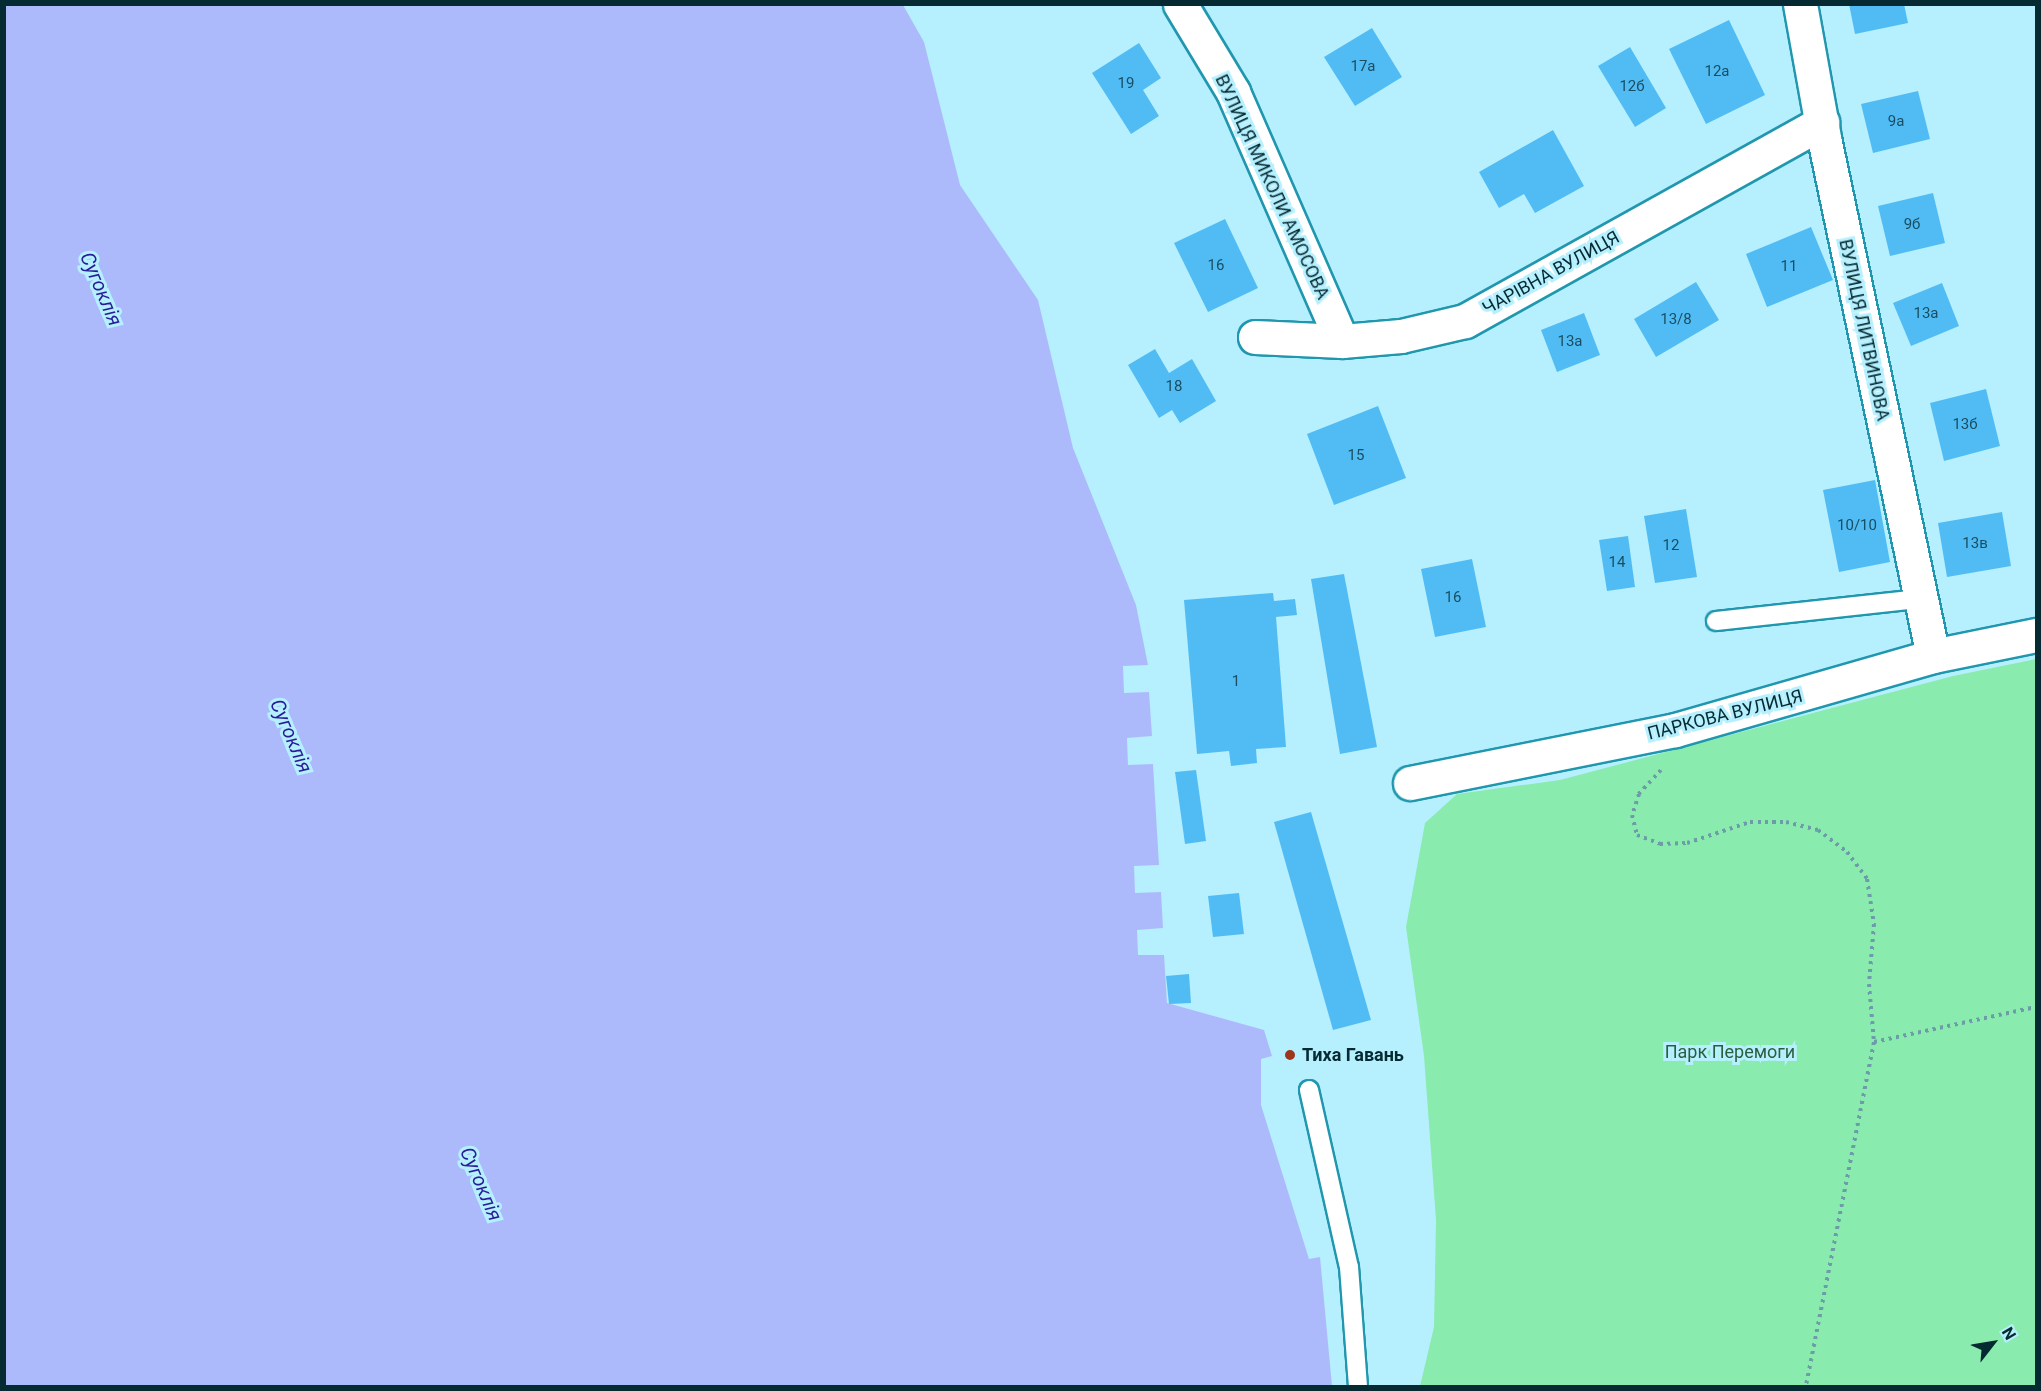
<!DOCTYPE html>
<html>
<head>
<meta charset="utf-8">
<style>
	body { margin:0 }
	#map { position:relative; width:2041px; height:1391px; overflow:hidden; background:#b6f0fe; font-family:Roboto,sans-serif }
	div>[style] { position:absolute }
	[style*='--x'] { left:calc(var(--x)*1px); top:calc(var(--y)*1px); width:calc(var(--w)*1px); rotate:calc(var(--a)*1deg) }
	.green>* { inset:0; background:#8aebae }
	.water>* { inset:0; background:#acbafc }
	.building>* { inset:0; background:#51bcf4 }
	.path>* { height:4px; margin-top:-2px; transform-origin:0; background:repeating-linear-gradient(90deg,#6c9ca7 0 3px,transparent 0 7.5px) }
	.roads { filter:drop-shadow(2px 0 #2097ae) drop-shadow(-2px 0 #2097ae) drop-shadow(0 2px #2097ae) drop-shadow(0 -2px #2097ae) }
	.service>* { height:18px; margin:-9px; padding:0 9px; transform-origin:9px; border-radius:9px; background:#fff }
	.minor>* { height:33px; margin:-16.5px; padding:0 16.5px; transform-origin:16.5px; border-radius:16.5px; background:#fff }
	.dots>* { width:16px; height:16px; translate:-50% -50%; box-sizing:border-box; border:3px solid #b6f0fe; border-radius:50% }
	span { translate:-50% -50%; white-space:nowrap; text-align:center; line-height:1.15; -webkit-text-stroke:6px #b6f0fe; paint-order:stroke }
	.number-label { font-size:15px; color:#194e62 }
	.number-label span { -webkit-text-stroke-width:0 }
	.street-label { font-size:18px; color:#062a31 }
	.park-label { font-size:18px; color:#2b5e3f }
	.poi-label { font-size:18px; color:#062a31; font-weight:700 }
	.left { translate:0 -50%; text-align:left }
	.water-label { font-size:20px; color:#281c99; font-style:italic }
	.frame { position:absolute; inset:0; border:6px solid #062a31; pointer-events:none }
	.north { position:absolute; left:1963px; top:1313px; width:60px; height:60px; -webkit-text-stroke:4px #b6f0fe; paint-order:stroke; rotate:59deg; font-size:16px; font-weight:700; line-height:24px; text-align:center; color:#062a31 }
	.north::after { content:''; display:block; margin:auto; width:21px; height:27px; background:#062a31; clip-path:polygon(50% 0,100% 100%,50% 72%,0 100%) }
</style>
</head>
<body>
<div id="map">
	<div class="green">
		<div style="clip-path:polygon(2036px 659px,2036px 1386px,1420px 1386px,1434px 1327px,1436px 1220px,1424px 1056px,1406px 927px,1425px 823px,1457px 794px,1560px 780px,1953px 676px)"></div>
	</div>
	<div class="water">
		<div style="clip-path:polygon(5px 5px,903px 5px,924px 42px,960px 185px,1038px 300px,1073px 448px,1136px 605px,1148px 665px,1123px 666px,1124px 693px,1149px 692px,1152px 736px,1127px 738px,1128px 765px,1153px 764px,1159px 865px,1134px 866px,1135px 893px,1161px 892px,1163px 928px,1137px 930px,1138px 955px,1164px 955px,1167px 1003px,1264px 1030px,1272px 1056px,1261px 1059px,1261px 1105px,1309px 1259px,1320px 1257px,1332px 1386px,5px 1386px)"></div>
	</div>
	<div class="building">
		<div style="clip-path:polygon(1849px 4px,1904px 4px,1908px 23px,1855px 34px)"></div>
		<div style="clip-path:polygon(1729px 20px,1765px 95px,1706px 124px,1669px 49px)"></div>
		<div style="clip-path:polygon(1372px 28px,1402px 77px,1355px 106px,1324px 57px)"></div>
		<div style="clip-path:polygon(1139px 43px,1161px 78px,1143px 90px,1159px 116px,1131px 134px,1092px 73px)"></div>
		<div style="clip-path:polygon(1630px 47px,1666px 108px,1635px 127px,1598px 66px)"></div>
		<div style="clip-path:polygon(1918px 91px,1930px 139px,1873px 153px,1861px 104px)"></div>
		<div style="clip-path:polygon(1553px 130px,1584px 186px,1535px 213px,1524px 194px,1499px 208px,1479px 172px)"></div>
		<div style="clip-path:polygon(1933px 193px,1945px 243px,1890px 256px,1878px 206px)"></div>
		<div style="clip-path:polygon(1225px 219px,1258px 288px,1208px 312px,1174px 243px)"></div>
		<div style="clip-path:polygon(1811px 227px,1833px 280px,1767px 307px,1746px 254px)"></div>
		<div style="clip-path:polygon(1696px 282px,1719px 320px,1656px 357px,1634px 319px)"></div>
		<div style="clip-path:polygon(1942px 283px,1959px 326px,1911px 346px,1893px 303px)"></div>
		<div style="clip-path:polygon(1584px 313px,1600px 355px,1557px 372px,1541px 330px)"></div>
		<div style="clip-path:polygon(1155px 349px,1169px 373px,1192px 359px,1216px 401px,1180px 423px,1172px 410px,1159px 418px,1128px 365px)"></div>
		<div style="clip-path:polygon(1986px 389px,2000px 446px,1944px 461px,1930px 403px)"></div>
		<div style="clip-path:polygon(1378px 406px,1406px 478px,1334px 505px,1307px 434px)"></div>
		<div style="clip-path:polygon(1875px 480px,1890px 562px,1839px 572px,1823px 490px)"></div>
		<div style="clip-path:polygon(1686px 509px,1697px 577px,1655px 583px,1644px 516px)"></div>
		<div style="clip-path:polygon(2002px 512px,2011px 566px,1947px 577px,1938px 523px)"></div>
		<div style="clip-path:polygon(1628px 536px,1635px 587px,1607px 591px,1599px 540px)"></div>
		<div style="clip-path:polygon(1472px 559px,1486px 627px,1435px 637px,1421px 569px)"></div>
		<div style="clip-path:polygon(1344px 574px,1377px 747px,1340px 754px,1311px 579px)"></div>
		<div style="clip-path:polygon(1273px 593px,1274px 601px,1295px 599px,1297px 615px,1276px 617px,1286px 747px,1256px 749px,1257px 763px,1231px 766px,1229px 751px,1197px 754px,1184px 600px)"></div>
		<div style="clip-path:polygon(1196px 770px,1206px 841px,1185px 844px,1175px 772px)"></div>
		<div style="clip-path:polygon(1311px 812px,1371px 1020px,1333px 1030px,1274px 822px)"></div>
		<div style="clip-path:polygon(1239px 893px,1244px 934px,1213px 937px,1208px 896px)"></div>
		<div style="clip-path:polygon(1189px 974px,1191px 1003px,1169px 1004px,1166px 976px)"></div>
	</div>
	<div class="path">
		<div style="--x:1661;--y:770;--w:33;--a:133"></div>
		<div style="--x:1639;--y:794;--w:22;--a:108"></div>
		<div style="--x:1632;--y:815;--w:21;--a:76"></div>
		<div style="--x:1637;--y:835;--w:25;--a:21"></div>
		<div style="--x:1660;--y:844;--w:27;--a:-2"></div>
		<div style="--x:1687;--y:843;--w:66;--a:-18.4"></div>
		<div style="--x:1750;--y:822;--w:36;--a:0"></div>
		<div style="--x:1786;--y:822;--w:33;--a:14"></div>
		<div style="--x:1818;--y:830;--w:36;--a:37"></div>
		<div style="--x:1847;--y:852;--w:34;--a:53"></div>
		<div style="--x:1867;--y:879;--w:46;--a:81.2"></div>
		<div style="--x:1874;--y:924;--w:60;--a:94.8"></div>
		<div style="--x:1869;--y:984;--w:58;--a:85.1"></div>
		<div style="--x:1874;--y:1042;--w:351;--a:101.2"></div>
		<div style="--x:1874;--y:1042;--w:166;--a:-12.2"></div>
	</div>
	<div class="roads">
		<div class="service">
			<div style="--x:1716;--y:621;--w:205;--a:-6.2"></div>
			<div style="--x:1309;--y:1090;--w:181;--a:77.3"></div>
			<div style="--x:1349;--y:1267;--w:119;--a:85.7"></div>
		</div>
		<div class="minor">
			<div style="--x:1180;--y:4;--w:103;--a:58.9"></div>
			<div style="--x:1233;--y:92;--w:272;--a:66.4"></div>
			<div style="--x:1800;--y:4;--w:136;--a:79.8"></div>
			<div style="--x:1824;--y:138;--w:529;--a:78.12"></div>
			<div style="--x:1255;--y:337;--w:87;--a:2.6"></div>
			<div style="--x:1342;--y:341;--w:59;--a:-4.8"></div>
			<div style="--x:1401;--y:336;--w:66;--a:-13.2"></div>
			<div style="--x:1465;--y:321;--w:409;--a:-29.1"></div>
			<div style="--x:1410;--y:783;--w:270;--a:-11.3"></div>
			<div style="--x:1675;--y:730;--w:268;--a:-16"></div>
			<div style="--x:1933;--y:656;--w:105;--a:-11.5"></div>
		</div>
	</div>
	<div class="dots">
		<div style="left:1290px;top:1055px;background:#9d351a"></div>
	</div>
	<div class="number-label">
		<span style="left:1363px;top:67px">17а</span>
		<span style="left:1717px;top:72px">12а</span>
		<span style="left:1126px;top:84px">19</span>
		<span style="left:1632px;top:87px">12б</span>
		<span style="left:1896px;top:122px">9а</span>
		<span style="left:1912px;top:225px">9б</span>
		<span style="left:1216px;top:266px">16</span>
		<span style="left:1789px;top:267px">11</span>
		<span style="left:1926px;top:314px">13а</span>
		<span style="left:1676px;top:320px">13/8</span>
		<span style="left:1570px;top:342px">13а</span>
		<span style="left:1174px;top:387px">18</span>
		<span style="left:1965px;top:425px">13б</span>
		<span style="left:1356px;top:456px">15</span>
		<span style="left:1857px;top:526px">10/10</span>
		<span style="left:1975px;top:544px">13в</span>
		<span style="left:1671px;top:546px">12</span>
		<span style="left:1617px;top:563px">14</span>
		<span style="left:1453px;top:598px">16</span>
		<span style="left:1236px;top:682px">1</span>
	</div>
	<div class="street-label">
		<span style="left:1272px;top:187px;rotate:65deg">ВУЛИЦЯ МИКОЛИ АМОСОВА</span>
		<span style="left:1551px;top:273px;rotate:-29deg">ЧАРІВНА ВУЛИЦЯ</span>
		<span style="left:1864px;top:330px;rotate:78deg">ВУЛИЦЯ ЛИТВИНОВА</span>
		<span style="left:1725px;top:715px;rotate:-14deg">ПАРКОВА ВУЛИЦЯ</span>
	</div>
	<div class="park-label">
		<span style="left:1730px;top:1052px">Парк Перемоги</span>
	</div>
	<div class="poi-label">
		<span class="left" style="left:1302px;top:1055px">Тиха Гавань</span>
	</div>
	<div class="water-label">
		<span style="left:101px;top:289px;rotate:67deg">Сугоклія</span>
		<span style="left:291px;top:736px;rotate:67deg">Сугоклія</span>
		<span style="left:481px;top:1184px;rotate:67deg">Сугоклія</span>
	</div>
	<div class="frame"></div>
	<div class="north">N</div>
</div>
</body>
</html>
